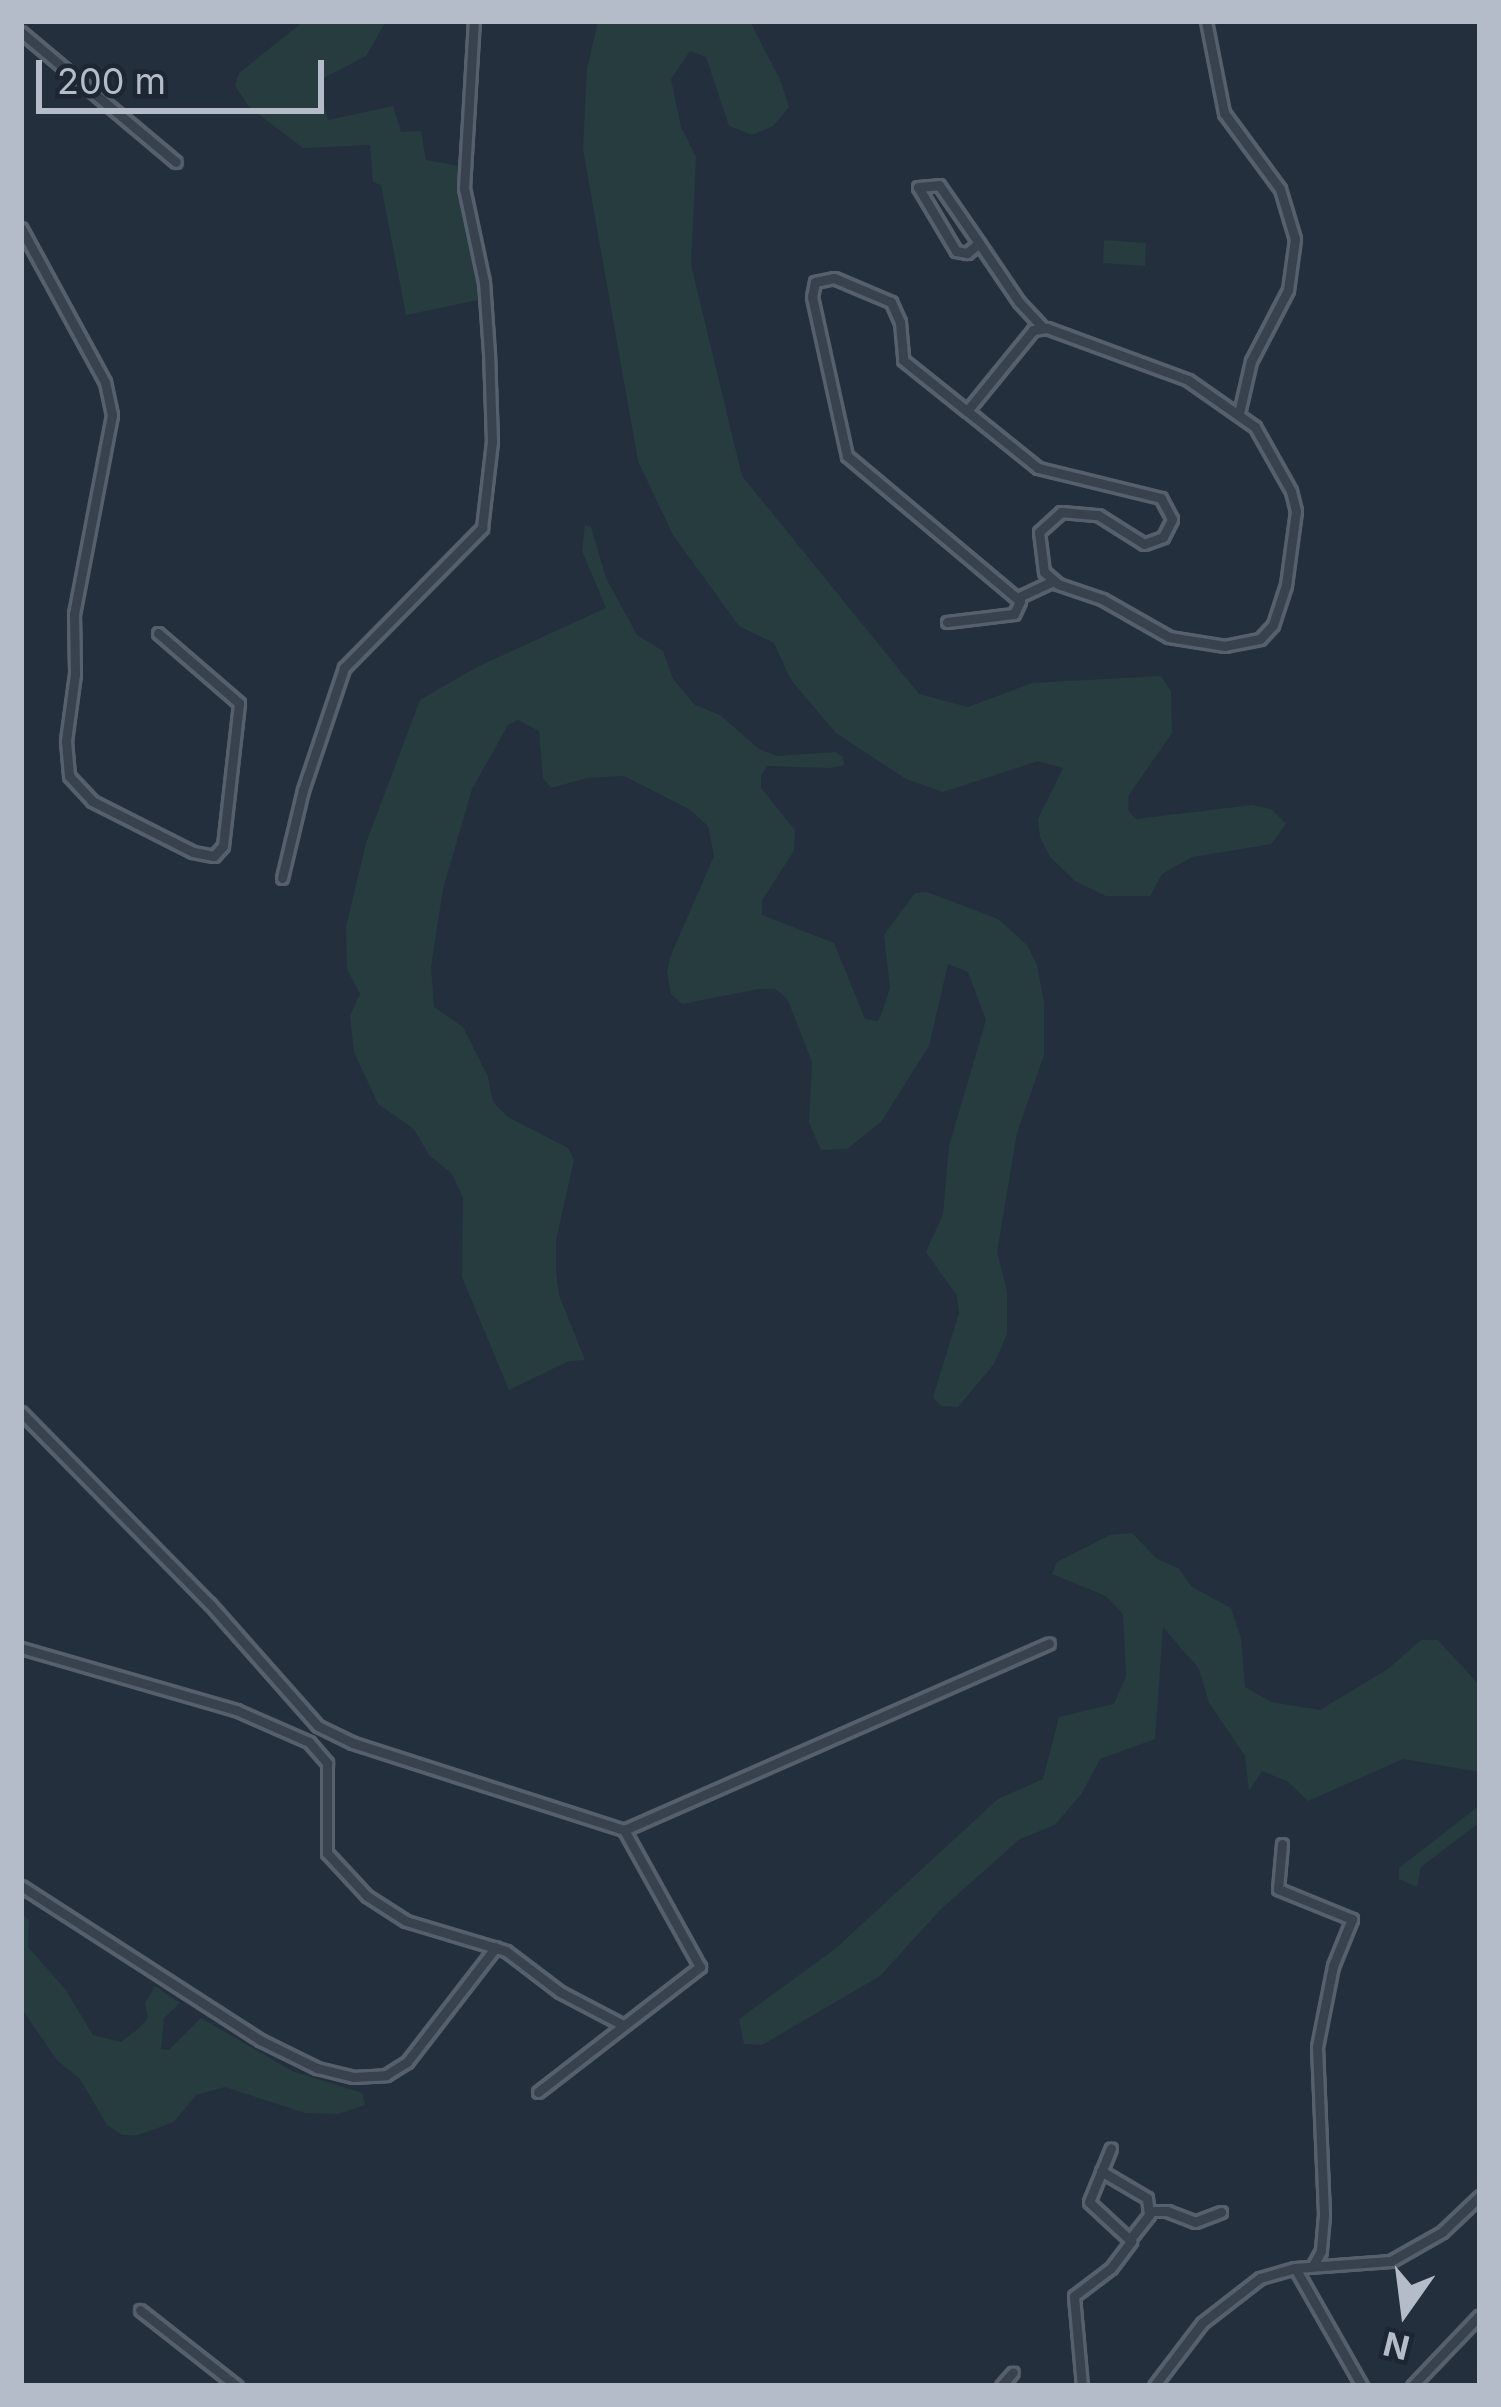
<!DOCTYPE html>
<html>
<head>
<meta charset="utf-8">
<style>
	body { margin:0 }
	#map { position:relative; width:1501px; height:2407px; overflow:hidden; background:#242f3e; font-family:Inter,sans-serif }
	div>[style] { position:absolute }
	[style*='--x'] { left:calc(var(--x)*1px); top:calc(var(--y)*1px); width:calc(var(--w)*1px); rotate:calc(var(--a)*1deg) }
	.green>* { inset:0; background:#263c3f }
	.roads { filter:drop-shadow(3px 0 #565f6c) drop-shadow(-3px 0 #565f6c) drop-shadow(0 3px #565f6c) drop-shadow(0 -3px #565f6c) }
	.street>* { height:9px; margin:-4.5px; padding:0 4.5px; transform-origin:4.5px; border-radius:4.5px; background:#38414e }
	span { translate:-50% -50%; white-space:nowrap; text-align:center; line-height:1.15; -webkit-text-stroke:10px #1d2633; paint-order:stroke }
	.frame { position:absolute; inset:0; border:24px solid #b4bcc9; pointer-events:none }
	.north { position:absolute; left:1345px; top:2251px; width:120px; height:120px; -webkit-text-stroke:9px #1d2633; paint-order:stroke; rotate:194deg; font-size:33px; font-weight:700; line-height:48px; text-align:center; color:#b4bcc9 }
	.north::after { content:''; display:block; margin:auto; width:42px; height:54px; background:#b4bcc9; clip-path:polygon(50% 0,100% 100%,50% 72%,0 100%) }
	.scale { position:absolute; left:36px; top:60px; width:288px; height:54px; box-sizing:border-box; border:6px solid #b4bcc9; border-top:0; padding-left:15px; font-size:36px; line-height:42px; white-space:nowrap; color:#b4bcc9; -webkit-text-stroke:9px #1d2633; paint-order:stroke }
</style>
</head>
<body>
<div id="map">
	<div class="green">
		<div style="clip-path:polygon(304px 21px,386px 21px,366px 56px,318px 81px,328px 120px,393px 106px,401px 132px,421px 131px,426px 160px,460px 166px,462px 216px,483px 299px,406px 315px,381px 185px,373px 182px,370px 145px,303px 148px,249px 107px,235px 86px,239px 73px)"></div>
		<div style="clip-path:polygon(598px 21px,750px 21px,781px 82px,789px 107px,773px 126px,752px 135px,729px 126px,706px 57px,690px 51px,671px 79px,681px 127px,696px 157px,691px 265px,742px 476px,919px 694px,968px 707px,1032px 683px,1161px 676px,1171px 691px,1172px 733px,1129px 795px,1128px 810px,1136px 819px,1252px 805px,1271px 809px,1286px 824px,1271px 844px,1192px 857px,1162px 874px,1150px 896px,1106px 896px,1075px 881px,1050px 857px,1040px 837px,1038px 819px,1063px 768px,1038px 761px,943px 792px,906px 779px,836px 733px,791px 680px,774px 643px,739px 626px,673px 535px,638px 461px,583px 149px,587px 69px)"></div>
		<div style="clip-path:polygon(1104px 240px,1146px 243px,1145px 266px,1103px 263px)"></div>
		<div style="clip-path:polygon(585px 525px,591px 527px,606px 578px,637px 635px,663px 651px,673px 679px,695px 705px,720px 715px,759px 749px,777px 756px,836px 752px,843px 757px,844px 765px,831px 768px,767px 766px,761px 776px,761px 788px,795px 830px,794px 851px,762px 900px,762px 915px,834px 943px,865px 1019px,878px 1021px,881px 1015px,890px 988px,884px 935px,915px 893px,927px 892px,998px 919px,1027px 945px,1037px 965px,1044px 1002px,1044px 1055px,1017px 1133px,997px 1252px,1007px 1291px,1007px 1334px,994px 1364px,958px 1407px,941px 1406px,933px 1397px,959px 1313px,957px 1296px,926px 1252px,943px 1214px,949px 1146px,986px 1020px,968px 972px,948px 964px,929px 1046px,881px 1122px,847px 1149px,821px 1150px,809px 1123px,812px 1062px,787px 998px,775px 989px,758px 989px,682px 1004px,671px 994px,667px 972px,671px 955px,714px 856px,708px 826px,689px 809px,624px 776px,587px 778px,551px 788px,543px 778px,539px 731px,518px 720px,508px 725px,472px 789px,443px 889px,431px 967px,434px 1007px,463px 1027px,488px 1077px,493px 1102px,508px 1117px,568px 1148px,574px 1160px,556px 1240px,556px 1271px,559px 1295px,585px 1360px,569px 1361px,509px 1390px,462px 1277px,463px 1198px,452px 1174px,429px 1155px,414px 1129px,378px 1104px,354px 1052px,350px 1016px,360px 994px,347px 969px,346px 927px,366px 843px,420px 700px,477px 667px,606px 608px,582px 551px)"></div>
		<div style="clip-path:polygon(1132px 1533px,1157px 1559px,1178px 1568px,1192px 1587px,1231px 1608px,1241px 1638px,1245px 1687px,1271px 1702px,1320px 1710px,1388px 1669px,1421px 1640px,1438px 1640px,1480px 1686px,1480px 1772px,1403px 1759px,1308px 1801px,1287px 1781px,1262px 1771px,1249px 1791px,1245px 1756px,1209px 1703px,1199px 1669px,1163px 1627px,1155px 1739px,1100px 1759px,1082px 1793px,1055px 1825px,1020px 1839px,940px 1910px,880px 1976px,762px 2045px,744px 2044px,739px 2019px,835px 1949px,998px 1799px,1043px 1779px,1059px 1717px,1114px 1704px,1126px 1676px,1123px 1614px,1106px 1596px,1052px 1574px,1057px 1562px,1110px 1535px)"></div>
		<div style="clip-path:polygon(1480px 1805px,1480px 1822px,1421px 1867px,1417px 1887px,1399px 1879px,1399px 1868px)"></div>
		<div style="clip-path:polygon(21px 1913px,29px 1920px,28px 1947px,65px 1989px,93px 2035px,121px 2042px,138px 2029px,148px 2018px,145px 2003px,155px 1986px,180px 2003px,164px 2018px,161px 2049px,169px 2050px,201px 2018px,292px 2071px,362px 2093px,365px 2105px,338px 2114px,305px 2113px,225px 2087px,196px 2095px,174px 2122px,138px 2135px,122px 2135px,107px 2125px,80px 2079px,57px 2060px,21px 2008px)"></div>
	</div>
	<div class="roads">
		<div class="street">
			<div style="--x:1206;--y:21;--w:94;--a:78.9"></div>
			<div style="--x:1224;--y:113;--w:94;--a:53.6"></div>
			<div style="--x:1280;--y:189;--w:52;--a:73.3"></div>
			<div style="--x:1295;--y:239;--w:51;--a:97.8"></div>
			<div style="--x:1288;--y:290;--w:80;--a:117.5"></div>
			<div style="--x:1251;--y:361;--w:53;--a:103"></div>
			<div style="--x:21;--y:32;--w:202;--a:40"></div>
			<div style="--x:21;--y:228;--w:175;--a:61.4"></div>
			<div style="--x:105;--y:382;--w:34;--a:78"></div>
			<div style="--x:112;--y:415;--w:203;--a:100.8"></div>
			<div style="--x:74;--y:614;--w:60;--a:89"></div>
			<div style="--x:75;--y:674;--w:68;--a:97.7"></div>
			<div style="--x:66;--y:741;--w:35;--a:85"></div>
			<div style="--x:69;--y:776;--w:34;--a:47"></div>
			<div style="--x:92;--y:801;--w:113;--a:26.8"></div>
			<div style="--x:193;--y:852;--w:21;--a:11"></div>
			<div style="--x:214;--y:856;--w:13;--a:-48"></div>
			<div style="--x:223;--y:846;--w:144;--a:-83.6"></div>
			<div style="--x:239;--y:703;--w:107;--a:-139.2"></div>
			<div style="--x:979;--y:243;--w:16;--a:140"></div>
			<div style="--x:967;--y:253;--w:11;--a:-170"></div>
			<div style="--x:956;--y:251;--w:74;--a:-120.7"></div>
			<div style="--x:918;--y:187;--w:21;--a:-5"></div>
			<div style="--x:939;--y:185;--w:70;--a:55.4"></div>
			<div style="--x:979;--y:243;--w:71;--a:55.9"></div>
			<div style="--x:1019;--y:302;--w:35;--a:47"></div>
			<div style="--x:1047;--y:328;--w:150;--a:20.2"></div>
			<div style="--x:1188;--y:380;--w:82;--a:35"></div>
			<div style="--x:1255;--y:427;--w:73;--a:60.6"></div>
			<div style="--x:1291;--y:491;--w:21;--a:76"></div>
			<div style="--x:1296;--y:511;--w:75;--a:97.7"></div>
			<div style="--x:1286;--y:585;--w:42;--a:108"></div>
			<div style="--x:1273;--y:625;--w:19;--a:133"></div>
			<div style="--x:1260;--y:639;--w:36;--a:169"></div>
			<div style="--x:1225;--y:646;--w:57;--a:-170.9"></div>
			<div style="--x:1169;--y:637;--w:77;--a:-150.4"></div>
			<div style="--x:1102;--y:599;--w:46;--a:-161.2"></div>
			<div style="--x:1058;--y:584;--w:18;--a:-139"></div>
			<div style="--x:1044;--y:572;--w:40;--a:-97.1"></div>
			<div style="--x:1039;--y:532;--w:30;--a:-42"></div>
			<div style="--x:1061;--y:512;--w:37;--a:5"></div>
			<div style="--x:1098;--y:515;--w:54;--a:32.2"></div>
			<div style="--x:1144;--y:544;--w:20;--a:-20"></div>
			<div style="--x:1163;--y:537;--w:20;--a:-63"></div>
			<div style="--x:1172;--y:519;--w:24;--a:-118"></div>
			<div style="--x:1161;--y:498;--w:127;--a:-166.3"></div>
			<div style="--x:1038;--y:468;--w:91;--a:-141.2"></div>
			<div style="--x:967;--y:411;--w:104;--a:-50.8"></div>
			<div style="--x:1033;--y:330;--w:14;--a:-8"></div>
			<div style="--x:1019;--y:597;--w:38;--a:-25"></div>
			<div style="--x:947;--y:622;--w:67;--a:-6.8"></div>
			<div style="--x:1014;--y:614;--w:14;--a:-65"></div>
			<div style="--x:1020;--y:601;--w:226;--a:-140"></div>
			<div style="--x:847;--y:456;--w:163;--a:-102.4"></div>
			<div style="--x:812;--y:297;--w:15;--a:-79"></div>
			<div style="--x:815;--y:282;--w:19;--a:-12"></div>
			<div style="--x:834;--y:278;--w:62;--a:22.8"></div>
			<div style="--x:891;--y:302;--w:22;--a:66"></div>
			<div style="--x:900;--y:322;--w:38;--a:85"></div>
			<div style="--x:903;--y:360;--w:82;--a:38.6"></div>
			<div style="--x:282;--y:878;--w:90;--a:-76.6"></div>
			<div style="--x:303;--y:790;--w:129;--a:-71.4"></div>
			<div style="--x:344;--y:668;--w:197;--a:-45.4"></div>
			<div style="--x:482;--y:528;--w:87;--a:-83.4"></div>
			<div style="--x:492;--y:442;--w:89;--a:-91.9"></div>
			<div style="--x:489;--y:353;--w:71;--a:-94"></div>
			<div style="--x:484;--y:282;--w:96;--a:-102"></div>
			<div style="--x:464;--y:188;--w:167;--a:-86.6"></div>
			<div style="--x:21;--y:1412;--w:268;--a:45.5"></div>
			<div style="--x:209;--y:1603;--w:164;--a:48.5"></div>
			<div style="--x:318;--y:1726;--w:39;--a:26"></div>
			<div style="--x:353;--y:1743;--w:285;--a:17.8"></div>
			<div style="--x:624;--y:1830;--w:464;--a:-23.7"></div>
			<div style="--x:21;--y:1648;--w:224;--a:16.1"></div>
			<div style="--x:236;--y:1710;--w:80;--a:23.7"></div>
			<div style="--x:309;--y:1742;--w:28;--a:49"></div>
			<div style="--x:327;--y:1763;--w:90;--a:90"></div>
			<div style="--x:327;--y:1853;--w:59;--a:47.1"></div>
			<div style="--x:367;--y:1896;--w:46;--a:32.7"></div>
			<div style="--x:406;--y:1921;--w:104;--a:16.7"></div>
			<div style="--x:506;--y:1951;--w:68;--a:37.2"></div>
			<div style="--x:560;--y:1992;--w:69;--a:27.7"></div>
			<div style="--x:1282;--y:1844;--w:45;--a:95.1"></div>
			<div style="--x:1278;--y:1889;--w:80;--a:22.1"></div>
			<div style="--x:1352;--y:1919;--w:51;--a:112"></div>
			<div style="--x:1333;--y:1966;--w:83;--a:101.2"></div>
			<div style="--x:1317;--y:2047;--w:168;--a:87.6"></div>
			<div style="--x:1324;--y:2215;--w:36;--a:95"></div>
			<div style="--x:1321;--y:2251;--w:18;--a:119"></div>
			<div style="--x:21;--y:1886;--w:284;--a:32.8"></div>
			<div style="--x:260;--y:2040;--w:64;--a:26.2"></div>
			<div style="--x:317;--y:2068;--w:37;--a:14"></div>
			<div style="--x:353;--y:2077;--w:33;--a:-3"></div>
			<div style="--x:386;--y:2075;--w:25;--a:-32"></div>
			<div style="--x:407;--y:2062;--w:145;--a:-52.3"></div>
			<div style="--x:538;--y:2092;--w:205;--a:-37.7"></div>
			<div style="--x:700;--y:1967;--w:157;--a:-119"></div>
			<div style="--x:1101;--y:2171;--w:53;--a:30.4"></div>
			<div style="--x:1147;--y:2198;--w:17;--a:83"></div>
			<div style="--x:1149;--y:2215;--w:29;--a:128"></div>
			<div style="--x:1150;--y:2211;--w:17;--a:0"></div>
			<div style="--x:1167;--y:2211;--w:30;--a:21"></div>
			<div style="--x:1195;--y:2222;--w:28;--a:-21"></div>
			<div style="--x:1295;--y:2268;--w:136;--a:60.4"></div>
			<div style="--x:140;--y:2310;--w:123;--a:38.1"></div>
			<div style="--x:1001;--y:2386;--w:18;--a:-49"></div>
			<div style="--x:1082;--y:2386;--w:90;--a:-95.1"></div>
			<div style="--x:1074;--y:2296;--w:46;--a:-37.1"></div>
			<div style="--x:1111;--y:2268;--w:34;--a:-53"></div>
			<div style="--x:1131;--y:2241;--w:57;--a:-137.1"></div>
			<div style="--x:1089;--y:2202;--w:58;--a:-67.8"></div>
			<div style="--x:1154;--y:2386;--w:79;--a:-52.7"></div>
			<div style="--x:1202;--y:2323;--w:73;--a:-37.8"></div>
			<div style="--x:1260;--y:2278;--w:36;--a:-16"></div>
			<div style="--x:1295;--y:2268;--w:96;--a:-4.2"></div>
			<div style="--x:1391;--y:2261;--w:59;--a:-29.6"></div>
			<div style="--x:1442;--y:2232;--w:52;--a:-43.5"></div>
			<div style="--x:1412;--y:2386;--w:97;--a:-46.3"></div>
		</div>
	</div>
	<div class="frame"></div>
	<div class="north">N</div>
	<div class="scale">200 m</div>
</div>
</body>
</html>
